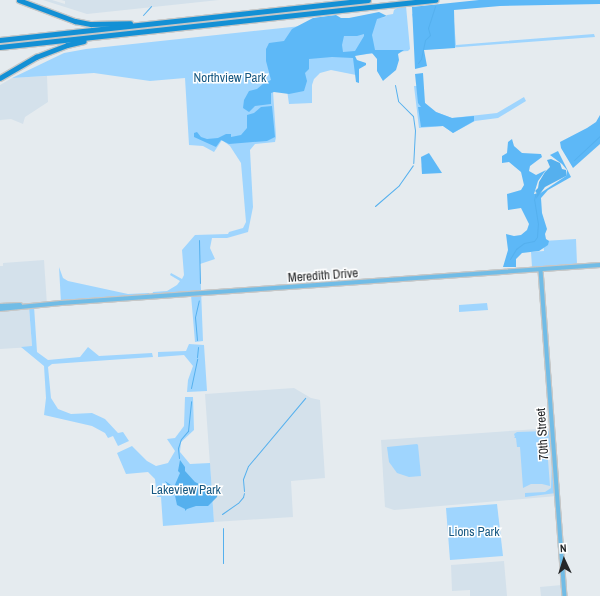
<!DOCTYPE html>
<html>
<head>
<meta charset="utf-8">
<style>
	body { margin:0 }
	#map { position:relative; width:600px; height:596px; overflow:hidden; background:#e5ebef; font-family:"Archivo Narrow",sans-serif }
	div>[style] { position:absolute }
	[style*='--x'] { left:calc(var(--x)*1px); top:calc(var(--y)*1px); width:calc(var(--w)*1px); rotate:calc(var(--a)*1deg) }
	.built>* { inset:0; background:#d4e1eb }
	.green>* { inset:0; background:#9fd5fe }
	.forest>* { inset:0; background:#5db8f7 }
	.water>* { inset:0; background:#55b0ee }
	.stream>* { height:1px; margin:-0.5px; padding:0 0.5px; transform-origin:0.5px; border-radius:0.5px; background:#55b0ee }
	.roads { filter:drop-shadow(1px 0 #c6c7c7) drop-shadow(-1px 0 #c6c7c7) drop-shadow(0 1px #c6c7c7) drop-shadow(0 -1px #c6c7c7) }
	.major>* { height:3.5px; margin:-1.75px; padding:0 1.75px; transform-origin:1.75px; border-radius:1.75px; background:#71bce6 }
	.highway>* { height:4.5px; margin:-2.25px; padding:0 2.25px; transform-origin:2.25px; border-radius:2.25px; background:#1390d5 }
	span { translate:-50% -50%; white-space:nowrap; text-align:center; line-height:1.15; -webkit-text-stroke:3px #fff; paint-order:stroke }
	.park-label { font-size:13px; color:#175983 }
	.street-label { font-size:13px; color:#252729 }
	.north { position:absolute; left:544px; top:540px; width:40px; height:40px; -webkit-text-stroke:3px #fff; paint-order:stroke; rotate:356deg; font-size:11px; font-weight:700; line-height:16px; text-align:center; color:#252729 }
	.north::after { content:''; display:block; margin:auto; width:14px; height:18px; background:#252729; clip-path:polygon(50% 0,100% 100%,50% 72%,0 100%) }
</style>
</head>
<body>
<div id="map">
	<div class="built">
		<div style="clip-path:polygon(43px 0,52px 0,65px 4px,65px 1px,61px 0,219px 0,87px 14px)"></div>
		<div style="clip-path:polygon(47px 76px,48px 102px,25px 117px,23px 124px,11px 119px,0 120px,0 85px,12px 78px)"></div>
		<div style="clip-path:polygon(44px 260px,47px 305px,0 306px,0 266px,3px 266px,3px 263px)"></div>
		<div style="clip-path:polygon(29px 307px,32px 347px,0 349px,0 309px)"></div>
		<div style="clip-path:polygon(294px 388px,311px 398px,320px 400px,325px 478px,291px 481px,293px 517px,214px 522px,205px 394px)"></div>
		<div style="clip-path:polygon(552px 428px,557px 496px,394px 510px,385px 507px,381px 440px)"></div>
		<div style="clip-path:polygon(504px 561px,507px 596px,470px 596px,470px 590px,452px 591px,451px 565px)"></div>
		<div style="clip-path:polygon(562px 585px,563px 596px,541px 596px,540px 587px)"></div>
	</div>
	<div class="green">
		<div style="clip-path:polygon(400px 6px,406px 6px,410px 49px,408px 51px,355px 55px,356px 75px,331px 70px,320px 73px,314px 79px,312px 85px,312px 103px,289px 104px,287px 90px,273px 91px,276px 137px,275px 142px,255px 144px,250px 150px,253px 207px,248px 232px,227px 238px,212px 238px,210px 248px,215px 259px,200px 264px,203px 341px,195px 342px,191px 295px,61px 303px,59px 267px,63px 278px,68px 281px,128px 294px,149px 293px,151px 297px,153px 292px,167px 291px,177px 285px,180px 281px,170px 275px,171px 273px,182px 279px,184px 275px,182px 250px,195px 235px,228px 234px,229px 232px,243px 228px,246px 222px,241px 163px,230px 146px,222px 140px,214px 152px,203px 146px,189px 145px,185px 78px,150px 81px,94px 73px,12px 78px,64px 53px,86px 49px,386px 17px,387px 15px,393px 14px,394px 10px)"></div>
		<div style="clip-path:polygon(453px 10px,456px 45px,594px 34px,595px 37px,421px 50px,412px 14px)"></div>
		<div style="clip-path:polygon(414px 86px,417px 86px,425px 103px,436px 112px,452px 118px,497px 113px,524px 97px,526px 101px,498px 118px,475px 121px,453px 133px,443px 126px,419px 128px)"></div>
		<div style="clip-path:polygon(576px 239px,577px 264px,532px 267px,531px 252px,544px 251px,543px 241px)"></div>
		<div style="clip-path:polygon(487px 303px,488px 310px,459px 312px,459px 305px)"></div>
		<div style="clip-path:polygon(34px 306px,37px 352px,48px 360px,80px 357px,88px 347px,99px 356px,152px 353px,153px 357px,52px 364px,48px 367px,51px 398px,58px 409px,71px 414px,92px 413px,105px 419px,118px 433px,123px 432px,129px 441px,118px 446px,113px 436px,108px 438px,105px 433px,92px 426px,44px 415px,46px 398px,44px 366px,21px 347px,32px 346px,29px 307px)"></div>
		<div style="clip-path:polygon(189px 344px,204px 345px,207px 391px,187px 392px,188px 380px,193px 366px,184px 355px,158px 357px,158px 352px,186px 351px)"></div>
		<div style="clip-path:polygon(185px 397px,193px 397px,194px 430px,181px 442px,180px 452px,190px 464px,210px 463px,214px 522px,163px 526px,161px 497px,157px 497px,155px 479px,148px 472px,126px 474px,117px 453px,132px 446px,147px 461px,156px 466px,168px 463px,175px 451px,167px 439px,175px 438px,184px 426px)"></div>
		<div style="clip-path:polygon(548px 431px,552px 434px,556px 493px,525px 497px,525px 493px,545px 492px,551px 488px,552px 452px,551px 447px,547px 447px,550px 486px,542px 484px,531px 484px,523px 488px,520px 447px,517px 447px,516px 438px,514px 438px,515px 437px,514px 434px,517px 432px)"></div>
		<div style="clip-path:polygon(417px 444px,418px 445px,421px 476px,409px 477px,397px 473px,389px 462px,387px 447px)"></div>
		<div style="clip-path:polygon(497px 504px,503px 556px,450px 560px,446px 508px)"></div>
	</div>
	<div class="forest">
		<div style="clip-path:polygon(479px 0,600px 0,600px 4px,500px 6px,454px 10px,455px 48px,424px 50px,427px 66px,415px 69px,412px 7px)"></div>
		<div style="clip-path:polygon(evenodd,379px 12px,387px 16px,377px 19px,372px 35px,375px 50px,404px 50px,398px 54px,399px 60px,396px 70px,384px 80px,383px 81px,377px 71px,377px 59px,372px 53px,355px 56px,357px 60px,366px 63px,366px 65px,359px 69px,359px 83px,356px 82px,353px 58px,332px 57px,309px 59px,309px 69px,305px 73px,307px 81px,304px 91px,289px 94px,274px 92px,271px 93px,271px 104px,255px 106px,249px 112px,243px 108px,244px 100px,249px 91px,257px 89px,264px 83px,271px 80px,266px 61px,266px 49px,269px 43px,284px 41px,292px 29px,313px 18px,336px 15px,341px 18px,349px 18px,379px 12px,364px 34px,364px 36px,355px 51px,343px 52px,342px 45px,344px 36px,357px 36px,364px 34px)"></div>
		<div style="clip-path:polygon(423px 73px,425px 103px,436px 112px,452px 118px,474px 116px,474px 121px,453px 133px,443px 126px,421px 127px,418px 107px,421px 107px,418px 103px,415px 74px)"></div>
		<div style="clip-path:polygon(272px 106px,275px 137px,267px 141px,229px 144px,221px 140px,216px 147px,194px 137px,194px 133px,197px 132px,201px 137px,207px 139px,218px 138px,226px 134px,231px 134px,231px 137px,241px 135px,247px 128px,247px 115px,254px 113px,261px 107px)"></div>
		<div style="clip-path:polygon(600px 115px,600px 144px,573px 168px,561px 148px,560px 142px,587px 128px,596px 122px)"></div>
		<div style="clip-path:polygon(512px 139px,514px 146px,522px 153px,541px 154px,542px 157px,530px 166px,529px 171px,536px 175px,546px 170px,538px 181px,534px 194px,539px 194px,566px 176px,567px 170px,562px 164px,550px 155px,558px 151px,571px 177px,548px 190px,541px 198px,542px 213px,547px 229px,545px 234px,546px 239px,549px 241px,548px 245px,539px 251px,522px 253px,516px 259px,516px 267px,503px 267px,508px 250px,506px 234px,514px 236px,521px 235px,527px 230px,529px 224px,521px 208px,508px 210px,507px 194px,521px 190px,524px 185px,521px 172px,509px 162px,502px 163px,502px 156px,507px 153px,508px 142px)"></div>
		<div style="clip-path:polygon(429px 153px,442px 173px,422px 174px,421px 157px)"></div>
	</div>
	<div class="water">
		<div style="clip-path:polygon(551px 159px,560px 163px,562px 169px,566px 170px,566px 176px,545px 187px,536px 199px,537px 193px,535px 191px,538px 188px,539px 182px,545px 172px,550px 167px,547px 160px)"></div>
		<div style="clip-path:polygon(180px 460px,185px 467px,185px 471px,195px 482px,218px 493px,217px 497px,208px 506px,196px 506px,187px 509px,185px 511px,185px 509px,177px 505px,174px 491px,171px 490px,165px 481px,174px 487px,180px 473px,178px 471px)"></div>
	</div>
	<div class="stream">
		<div style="--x:143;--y:15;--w:12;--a:-48"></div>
		<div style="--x:418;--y:63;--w:5;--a:-53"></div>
		<div style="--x:421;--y:59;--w:19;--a:-78"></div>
		<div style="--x:425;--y:40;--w:7;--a:-45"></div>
		<div style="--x:430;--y:35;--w:7;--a:-106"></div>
		<div style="--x:428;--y:28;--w:23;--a:-72"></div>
		<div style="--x:395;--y:85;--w:16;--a:79"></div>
		<div style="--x:398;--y:101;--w:21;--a:45"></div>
		<div style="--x:413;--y:116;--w:14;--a:82"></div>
		<div style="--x:415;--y:130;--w:33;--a:93"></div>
		<div style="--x:574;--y:160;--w:35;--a:-43"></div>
		<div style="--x:375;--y:206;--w:32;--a:-41"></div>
		<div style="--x:399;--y:185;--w:24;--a:-55"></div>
		<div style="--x:199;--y:240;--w:43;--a:88.7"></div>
		<div style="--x:510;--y:259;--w:12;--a:-59"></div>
		<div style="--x:516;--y:249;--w:10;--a:-37"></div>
		<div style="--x:524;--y:243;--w:10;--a:-11"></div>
		<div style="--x:534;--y:241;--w:5;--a:-53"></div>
		<div style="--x:537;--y:237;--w:13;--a:-86"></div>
		<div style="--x:538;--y:224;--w:24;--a:-99"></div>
		<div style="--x:534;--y:200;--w:8;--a:-76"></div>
		<div style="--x:197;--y:340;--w:23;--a:-95"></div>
		<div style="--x:195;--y:317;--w:17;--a:-77"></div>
		<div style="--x:197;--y:357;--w:10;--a:-84"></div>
		<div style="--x:191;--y:388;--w:30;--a:-78"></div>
		<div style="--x:179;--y:458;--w:10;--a:-96"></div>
		<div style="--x:178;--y:448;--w:9;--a:-72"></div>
		<div style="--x:181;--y:439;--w:11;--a:-49"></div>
		<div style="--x:188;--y:431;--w:30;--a:-84"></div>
		<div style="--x:244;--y:491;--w:12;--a:-95"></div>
		<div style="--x:243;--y:479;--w:14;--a:-69"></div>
		<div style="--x:248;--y:466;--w:89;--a:-50"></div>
		<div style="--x:222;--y:514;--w:19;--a:-35"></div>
		<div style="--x:238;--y:503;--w:8;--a:-50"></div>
		<div style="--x:243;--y:497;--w:4;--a:-76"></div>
		<div style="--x:223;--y:563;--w:35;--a:-90"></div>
	</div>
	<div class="roads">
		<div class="major">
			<div style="--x:541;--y:270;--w:327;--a:85.8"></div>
			<div style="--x:0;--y:306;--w:20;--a:-3"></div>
			<div style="--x:0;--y:309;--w:61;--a:-5.6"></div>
			<div style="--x:61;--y:303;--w:540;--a:-4.03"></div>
		</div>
		<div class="highway">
			<div style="--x:19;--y:0;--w:60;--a:20.6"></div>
			<div style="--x:75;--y:21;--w:16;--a:11"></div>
			<div style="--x:91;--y:24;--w:39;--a:-1"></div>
			<div style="--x:0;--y:40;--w:370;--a:-6.2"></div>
			<div style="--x:0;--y:47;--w:438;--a:-6.2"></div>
			<div style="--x:0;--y:78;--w:42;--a:-30.3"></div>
			<div style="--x:36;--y:57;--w:33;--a:-21"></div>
			<div style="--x:67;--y:45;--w:17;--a:-13"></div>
		</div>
	</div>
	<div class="park-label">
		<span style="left:230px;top:78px">Northview Park</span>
		<span style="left:186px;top:490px">Lakeview Park</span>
		<span style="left:474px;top:532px">Lions Park</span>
	</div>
	<div class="street-label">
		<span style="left:323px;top:276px;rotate:-4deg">Meredith Drive</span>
		<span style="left:543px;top:434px;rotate:-94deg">70th Street</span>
	</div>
	<div class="north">N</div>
</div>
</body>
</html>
